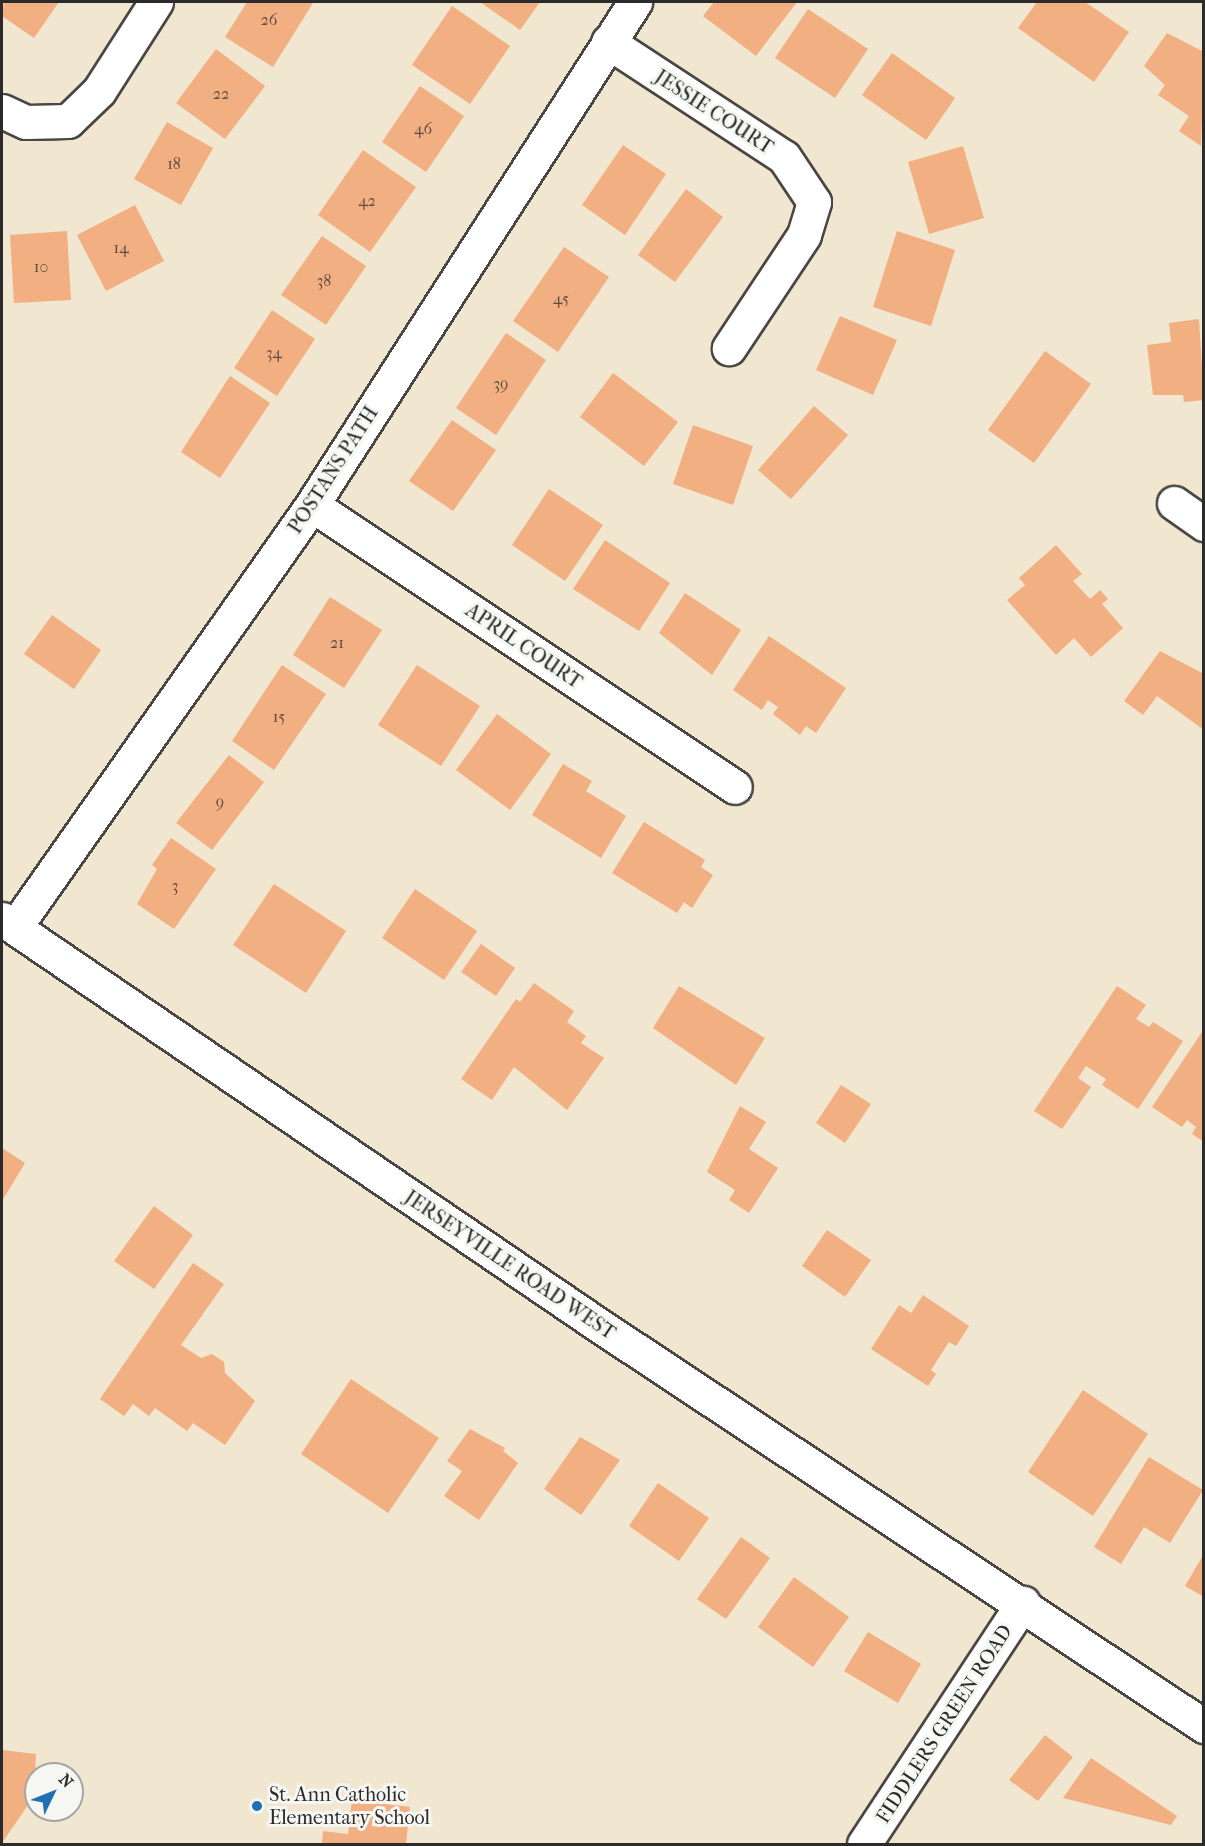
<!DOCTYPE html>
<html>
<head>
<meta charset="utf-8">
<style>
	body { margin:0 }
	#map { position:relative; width:1205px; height:1846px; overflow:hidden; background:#f1e6cf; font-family:"IM FELL French Canon",serif }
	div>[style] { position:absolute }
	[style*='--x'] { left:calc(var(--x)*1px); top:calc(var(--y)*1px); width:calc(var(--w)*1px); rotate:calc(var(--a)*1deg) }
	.building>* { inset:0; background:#f1af82 }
	.roads { filter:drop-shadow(2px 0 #494744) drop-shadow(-2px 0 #494744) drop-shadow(0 2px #494744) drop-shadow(0 -2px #494744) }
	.minor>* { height:33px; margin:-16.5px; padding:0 16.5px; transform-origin:16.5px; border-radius:16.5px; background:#fff }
	.major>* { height:33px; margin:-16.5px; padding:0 16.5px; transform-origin:16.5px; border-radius:16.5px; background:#fff }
	.dots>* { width:16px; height:16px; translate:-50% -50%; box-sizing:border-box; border:3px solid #f6f6f2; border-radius:50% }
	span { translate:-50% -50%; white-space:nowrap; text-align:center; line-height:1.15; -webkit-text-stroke:6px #f6f6f2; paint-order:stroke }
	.number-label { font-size:16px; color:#5c4c41 }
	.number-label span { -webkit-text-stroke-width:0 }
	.street-label { font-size:20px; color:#2b2b2b }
	.poi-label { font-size:20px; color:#2b2b2b }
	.left { translate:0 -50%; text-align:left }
	.frame { position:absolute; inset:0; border:3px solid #2b2b2b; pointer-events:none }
	.north { position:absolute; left:24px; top:1762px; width:60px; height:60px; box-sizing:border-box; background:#f6f6f2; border:2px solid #a5a5a2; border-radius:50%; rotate:47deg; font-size:16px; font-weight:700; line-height:24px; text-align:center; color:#2b2b2b }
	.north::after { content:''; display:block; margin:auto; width:21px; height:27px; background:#1f6fb2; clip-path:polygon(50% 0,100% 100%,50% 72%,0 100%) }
</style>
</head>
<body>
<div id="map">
	<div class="building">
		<div style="clip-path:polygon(4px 2px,59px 2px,34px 38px,2px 16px)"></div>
		<div style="clip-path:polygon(247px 2px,313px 3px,273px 67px,225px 37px)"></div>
		<div style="clip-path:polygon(480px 2px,540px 2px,520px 30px)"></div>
		<div style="clip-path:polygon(714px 2px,797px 2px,756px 56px,703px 16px)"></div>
		<div style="clip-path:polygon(1037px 2px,1085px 2px,1129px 32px,1094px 82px,1018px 28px)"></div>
		<div style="clip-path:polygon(452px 6px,510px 46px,470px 104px,412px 65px)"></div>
		<div style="clip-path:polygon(808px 9px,868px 49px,835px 98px,775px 58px)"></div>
		<div style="clip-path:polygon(1167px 33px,1204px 52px,1201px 146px,1179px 131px,1189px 116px,1158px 95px,1165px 85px,1144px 66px)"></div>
		<div style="clip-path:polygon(216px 49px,265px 86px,225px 139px,176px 103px)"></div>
		<div style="clip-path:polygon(892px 53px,955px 98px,926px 140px,862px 95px)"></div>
		<div style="clip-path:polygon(420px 86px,464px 116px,426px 172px,382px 142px)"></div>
		<div style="clip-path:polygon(167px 122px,213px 148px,181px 205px,134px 179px)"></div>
		<div style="clip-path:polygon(623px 145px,666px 174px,625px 235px,582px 205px)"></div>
		<div style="clip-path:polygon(963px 146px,984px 218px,929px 234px,908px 162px)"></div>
		<div style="clip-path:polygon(363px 150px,416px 187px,370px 252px,318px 215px)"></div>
		<div style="clip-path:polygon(686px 189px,723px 217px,675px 282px,638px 255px)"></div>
		<div style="clip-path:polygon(135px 205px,164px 261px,106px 291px,77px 235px)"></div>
		<div style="clip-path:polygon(67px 231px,71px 300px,14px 303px,10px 235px)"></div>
		<div style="clip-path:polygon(897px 231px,955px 250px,931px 326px,873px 307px)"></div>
		<div style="clip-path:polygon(322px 236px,366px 266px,326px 325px,281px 295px)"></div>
		<div style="clip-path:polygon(564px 247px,609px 277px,558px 352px,513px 321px)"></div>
		<div style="clip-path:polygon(272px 310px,315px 339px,277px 396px,234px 368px)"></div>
		<div style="clip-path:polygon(840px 316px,897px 340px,873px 395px,816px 370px)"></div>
		<div style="clip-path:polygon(1199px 319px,1204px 400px,1184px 402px,1183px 395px,1153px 395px,1147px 345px,1171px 342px,1169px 323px)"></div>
		<div style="clip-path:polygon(506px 333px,546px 360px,496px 435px,456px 408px)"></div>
		<div style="clip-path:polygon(1045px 351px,1091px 384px,1034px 463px,988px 430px)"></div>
		<div style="clip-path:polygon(613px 373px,678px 422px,644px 466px,580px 417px)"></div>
		<div style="clip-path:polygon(230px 376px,270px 403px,220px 478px,181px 452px)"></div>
		<div style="clip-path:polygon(814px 406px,848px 435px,791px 499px,758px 470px)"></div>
		<div style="clip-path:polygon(452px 420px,496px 450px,453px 511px,409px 481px)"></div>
		<div style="clip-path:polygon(693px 425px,753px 446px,733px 505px,673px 484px)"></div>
		<div style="clip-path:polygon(549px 489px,603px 525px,565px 581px,512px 545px)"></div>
		<div style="clip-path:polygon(605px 540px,670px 583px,639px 631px,573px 589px)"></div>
		<div style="clip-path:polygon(1056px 545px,1082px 574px,1073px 581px,1090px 599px,1100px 590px,1108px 599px,1102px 604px,1123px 628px,1091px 657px,1074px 638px,1056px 655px,1007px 600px,1025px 585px,1019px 578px)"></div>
		<div style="clip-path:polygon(685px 593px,741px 630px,712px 675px,659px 633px)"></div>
		<div style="clip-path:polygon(330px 597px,382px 630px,344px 688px,293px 655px)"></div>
		<div style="clip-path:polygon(52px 615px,101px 650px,74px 689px,24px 654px)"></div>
		<div style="clip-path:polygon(769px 636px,846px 688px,816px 733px,806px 726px,800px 735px,773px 714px,778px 707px,768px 700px,762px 710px,733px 690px)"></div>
		<div style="clip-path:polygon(1160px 651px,1204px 674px,1204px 730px,1157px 696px,1143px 715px,1124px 701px)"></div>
		<div style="clip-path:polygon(282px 665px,326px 694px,274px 770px,232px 741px)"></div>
		<div style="clip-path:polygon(417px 665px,480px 706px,441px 766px,378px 725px)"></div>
		<div style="clip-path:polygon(497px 714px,551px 754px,510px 810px,456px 770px)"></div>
		<div style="clip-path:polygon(229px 755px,264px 782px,212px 850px,176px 823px)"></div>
		<div style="clip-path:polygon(563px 764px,592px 781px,586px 791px,626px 816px,601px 858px,532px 815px)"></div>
		<div style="clip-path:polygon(644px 822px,705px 860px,701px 867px,713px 875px,692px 908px,684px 902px,677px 913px,612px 873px)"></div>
		<div style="clip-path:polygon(171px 838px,216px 869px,174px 929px,137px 904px,157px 869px,152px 865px)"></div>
		<div style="clip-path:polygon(274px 884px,346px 931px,306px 993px,233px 945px)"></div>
		<div style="clip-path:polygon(415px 889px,477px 931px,444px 980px,382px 938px)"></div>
		<div style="clip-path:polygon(481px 944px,515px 968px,496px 996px,461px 972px)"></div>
		<div style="clip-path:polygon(534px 983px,574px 1011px,567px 1022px,586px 1036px,581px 1043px,604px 1058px,567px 1110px,514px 1067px,492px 1100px,461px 1079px,516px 999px,520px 1002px)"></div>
		<div style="clip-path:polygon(679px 986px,765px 1038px,736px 1085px,653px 1028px)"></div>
		<div style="clip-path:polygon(1117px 986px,1146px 1005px,1136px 1019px,1149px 1027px,1153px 1022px,1183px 1041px,1138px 1109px,1102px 1085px,1106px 1079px,1086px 1066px,1078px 1078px,1091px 1087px,1062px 1129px,1034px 1111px)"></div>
		<div style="clip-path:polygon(1204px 1029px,1204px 1142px,1192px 1134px,1196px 1127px,1187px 1120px,1182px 1127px,1152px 1107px)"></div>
		<div style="clip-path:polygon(841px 1085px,871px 1104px,845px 1143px,816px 1123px)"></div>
		<div style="clip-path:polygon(740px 1106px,766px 1122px,749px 1149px,778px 1168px,749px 1213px,729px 1200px,735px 1190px,707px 1172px)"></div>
		<div style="clip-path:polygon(2px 1148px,25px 1163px,2px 1201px)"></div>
		<div style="clip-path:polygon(154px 1206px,193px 1235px,154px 1289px,114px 1261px)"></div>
		<div style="clip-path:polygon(827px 1230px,871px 1260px,845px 1297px,802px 1266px)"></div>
		<div style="clip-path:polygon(193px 1263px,224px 1284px,181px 1345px,201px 1358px,212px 1354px,224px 1362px,225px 1373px,255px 1401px,225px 1445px,193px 1423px,187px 1431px,155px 1408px,149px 1416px,133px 1404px,124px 1416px,100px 1399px)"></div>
		<div style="clip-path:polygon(923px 1295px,969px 1326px,956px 1346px,949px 1342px,931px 1370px,936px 1374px,928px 1386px,871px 1349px,899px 1305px,911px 1313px)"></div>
		<div style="clip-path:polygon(351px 1379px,439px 1438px,388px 1513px,301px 1454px)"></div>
		<div style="clip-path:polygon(1083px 1390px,1148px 1434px,1093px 1516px,1028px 1472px)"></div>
		<div style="clip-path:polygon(470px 1429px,505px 1448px,503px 1451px,518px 1463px,479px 1520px,444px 1496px,462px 1471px,447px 1461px)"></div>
		<div style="clip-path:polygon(580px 1437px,620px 1460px,581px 1515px,544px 1489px)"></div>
		<div style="clip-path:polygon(1149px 1457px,1203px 1490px,1170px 1543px,1144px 1527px,1121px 1564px,1094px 1547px)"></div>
		<div style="clip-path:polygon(658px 1483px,709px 1518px,679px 1561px,629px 1526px)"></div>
		<div style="clip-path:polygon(741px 1537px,770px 1558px,726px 1619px,697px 1599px)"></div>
		<div style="clip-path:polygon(1202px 1557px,1204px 1557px,1204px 1597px,1185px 1586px)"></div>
		<div style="clip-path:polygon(794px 1577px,849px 1617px,813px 1667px,758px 1627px)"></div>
		<div style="clip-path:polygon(868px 1632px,921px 1664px,898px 1703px,844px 1671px)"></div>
		<div style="clip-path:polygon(1045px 1735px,1073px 1757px,1038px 1801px,1009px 1780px)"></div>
		<div style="clip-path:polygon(2px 1750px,36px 1754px,34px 1796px,2px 1843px)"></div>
		<div style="clip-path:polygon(1091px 1758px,1177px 1816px,1171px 1825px,1063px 1798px)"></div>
		<div style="clip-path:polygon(352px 1800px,410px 1807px,406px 1844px,322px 1844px,323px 1831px,348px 1834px)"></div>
	</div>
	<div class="roads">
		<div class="minor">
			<div style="--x:608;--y:42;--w:210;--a:33.2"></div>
			<div style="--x:784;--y:157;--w:54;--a:56.3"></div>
			<div style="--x:814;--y:202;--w:34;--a:107"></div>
			<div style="--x:804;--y:235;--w:136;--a:123.6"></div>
			<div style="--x:2;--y:111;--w:26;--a:25"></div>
			<div style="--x:26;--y:122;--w:42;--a:-1.4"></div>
			<div style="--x:68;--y:121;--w:43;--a:-44.1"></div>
			<div style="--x:99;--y:91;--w:106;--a:-57.4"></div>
			<div style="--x:1174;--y:503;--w:37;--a:35"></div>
			<div style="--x:312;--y:505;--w:508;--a:33.69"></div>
			<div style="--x:15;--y:927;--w:516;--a:-54.86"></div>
			<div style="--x:312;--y:505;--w:598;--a:-57.29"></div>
		</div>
		<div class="major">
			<div style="--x:2;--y:919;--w:716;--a:34.24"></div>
			<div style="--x:594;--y:1322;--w:732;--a:33.52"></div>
			<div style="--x:864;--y:1844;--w:289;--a:-56.6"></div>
		</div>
	</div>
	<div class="dots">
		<div style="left:257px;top:1806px;background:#1f6fb2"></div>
	</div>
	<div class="number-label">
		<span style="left:269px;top:20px">26</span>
		<span style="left:221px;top:94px">22</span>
		<span style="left:423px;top:129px">46</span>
		<span style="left:174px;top:164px">18</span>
		<span style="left:367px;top:201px">42</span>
		<span style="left:121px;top:248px">14</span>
		<span style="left:41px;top:267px">10</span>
		<span style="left:324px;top:281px">38</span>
		<span style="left:561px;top:299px">45</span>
		<span style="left:274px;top:353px">34</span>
		<span style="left:501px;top:384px">39</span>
		<span style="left:337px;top:643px">21</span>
		<span style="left:279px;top:717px">15</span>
		<span style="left:220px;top:802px">9</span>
		<span style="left:175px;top:886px">3</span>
	</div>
	<div class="street-label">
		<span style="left:714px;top:112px;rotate:33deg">JESSIE COURT</span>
		<span style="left:333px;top:470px;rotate:-57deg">POSTANS PATH</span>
		<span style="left:524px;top:646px;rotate:34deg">APRIL COURT</span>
		<span style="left:510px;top:1265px;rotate:34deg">JERSEYVILLE ROAD WEST</span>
		<span style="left:944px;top:1724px;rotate:-57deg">FIDDLERS GREEN ROAD</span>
	</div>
	<div class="poi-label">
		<span class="left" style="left:269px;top:1806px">St. Ann Catholic<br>Elementary School</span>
	</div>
	<div class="frame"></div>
	<div class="north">N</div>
</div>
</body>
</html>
